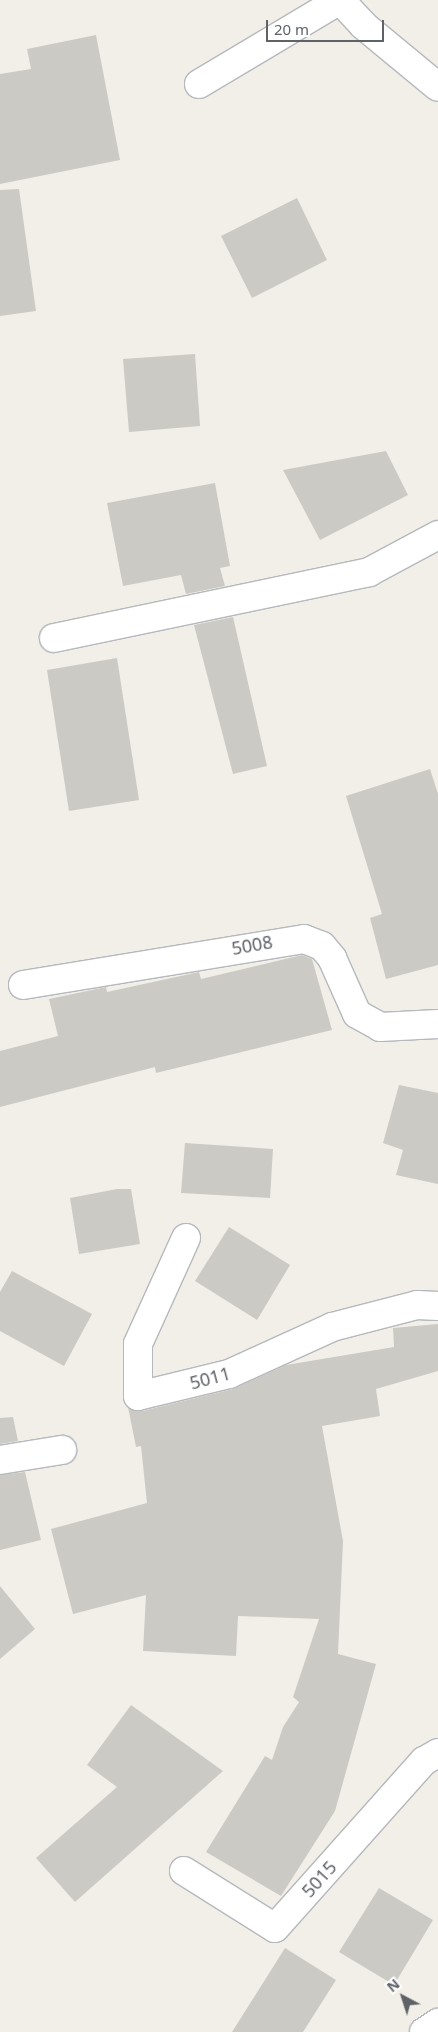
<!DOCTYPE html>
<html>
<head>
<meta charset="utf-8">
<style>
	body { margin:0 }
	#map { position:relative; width:438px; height:2032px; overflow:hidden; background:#f1efe8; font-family:"Noto Sans",sans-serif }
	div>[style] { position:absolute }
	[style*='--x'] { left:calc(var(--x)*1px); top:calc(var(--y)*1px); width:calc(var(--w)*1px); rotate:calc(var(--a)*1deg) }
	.building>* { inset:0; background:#cccac5 }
	.roads { filter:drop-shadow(1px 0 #b5b8bc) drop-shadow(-1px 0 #b5b8bc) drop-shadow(0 1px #b5b8bc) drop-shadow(0 -1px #b5b8bc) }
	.minor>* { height:28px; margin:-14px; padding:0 14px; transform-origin:14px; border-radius:14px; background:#fff }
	span { translate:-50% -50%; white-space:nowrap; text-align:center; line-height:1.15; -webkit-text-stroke:4.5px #fff; paint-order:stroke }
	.street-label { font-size:18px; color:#5f6368 }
	.north { position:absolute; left:378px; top:1972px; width:50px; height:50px; -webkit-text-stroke:4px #fff; paint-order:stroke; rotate:320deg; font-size:14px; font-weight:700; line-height:20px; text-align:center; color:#5f6368 }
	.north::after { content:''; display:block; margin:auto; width:18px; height:22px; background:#5f6368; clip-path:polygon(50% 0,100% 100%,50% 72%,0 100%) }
	.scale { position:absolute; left:266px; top:20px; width:118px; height:22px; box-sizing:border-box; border:2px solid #5f6368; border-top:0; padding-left:6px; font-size:15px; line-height:18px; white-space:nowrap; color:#5f6368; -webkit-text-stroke:4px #fff; paint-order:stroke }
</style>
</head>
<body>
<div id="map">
	<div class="building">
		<div style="clip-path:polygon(96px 35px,120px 160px,0 184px,0 74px,31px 69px,27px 49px)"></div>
		<div style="clip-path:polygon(19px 189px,36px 311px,0 316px,0 190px)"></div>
		<div style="clip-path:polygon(297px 198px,327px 260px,252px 298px,221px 236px)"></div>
		<div style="clip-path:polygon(195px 354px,200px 426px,129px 432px,123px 359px)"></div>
		<div style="clip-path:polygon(386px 451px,408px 495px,320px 540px,283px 470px)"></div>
		<div style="clip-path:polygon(215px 483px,230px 566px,220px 568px,225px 586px,186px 594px,181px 575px,123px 586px,107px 503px)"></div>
		<div style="clip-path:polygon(233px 617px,267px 766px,233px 774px,194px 625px)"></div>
		<div style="clip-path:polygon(117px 658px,139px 800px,69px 811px,47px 670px)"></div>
		<div style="clip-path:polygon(430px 769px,438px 794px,438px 965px,386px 979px,370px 918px,382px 914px,346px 796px)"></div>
		<div style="clip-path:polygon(302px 955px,312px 959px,332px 1030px,156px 1073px,155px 1067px,0 1107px,0 1051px,58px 1036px,49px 999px,106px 987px,107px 992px,199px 972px,201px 979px)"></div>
		<div style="clip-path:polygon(399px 1085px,438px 1093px,438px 1184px,396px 1175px,403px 1150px,383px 1143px)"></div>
		<div style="clip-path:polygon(185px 1143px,273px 1149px,270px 1198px,181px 1193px)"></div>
		<div style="clip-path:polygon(117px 1189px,131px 1189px,140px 1244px,79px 1254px,70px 1198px)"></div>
		<div style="clip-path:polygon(229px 1227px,290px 1265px,257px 1320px,195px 1281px)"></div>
		<div style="clip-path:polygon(12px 1271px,92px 1314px,64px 1366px,0 1331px,0 1292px)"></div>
		<div style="clip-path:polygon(438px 1324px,438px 1371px,376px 1389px,380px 1416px,322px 1426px,343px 1541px,338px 1654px,376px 1664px,335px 1811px,281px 1896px,206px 1852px,265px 1756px,272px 1760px,283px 1727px,299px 1702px,293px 1697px,319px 1619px,238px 1616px,236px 1656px,143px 1651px,146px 1595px,73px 1614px,51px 1529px,147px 1503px,141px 1446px,136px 1447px,128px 1407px,142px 1411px,233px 1389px,286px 1365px,394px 1347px,393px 1328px)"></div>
		<div style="clip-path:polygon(13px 1417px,18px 1441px,0 1444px,0 1418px)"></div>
		<div style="clip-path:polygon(25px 1472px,41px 1540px,0 1550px,0 1475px)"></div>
		<div style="clip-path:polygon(0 1586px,35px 1629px,0 1659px)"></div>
		<div style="clip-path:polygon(131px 1705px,223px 1771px,75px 1902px,36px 1858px,117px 1787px,87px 1765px)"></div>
		<div style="clip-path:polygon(379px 1888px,433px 1920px,394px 1985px,339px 1952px)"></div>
		<div style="clip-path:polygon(285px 1948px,336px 1980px,303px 2032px,232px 2032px)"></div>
	</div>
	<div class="roads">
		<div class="minor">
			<div style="--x:340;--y:0;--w:34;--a:47"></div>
			<div style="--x:363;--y:25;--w:97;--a:39.6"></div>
			<div style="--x:199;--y:84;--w:164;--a:-30.8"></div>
			<div style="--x:54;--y:638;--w:322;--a:-11.8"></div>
			<div style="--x:369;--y:572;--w:78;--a:-28.2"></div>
			<div style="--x:23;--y:985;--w:285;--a:-9.3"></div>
			<div style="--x:304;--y:939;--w:19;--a:21"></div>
			<div style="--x:322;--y:946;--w:16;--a:50"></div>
			<div style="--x:332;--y:958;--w:61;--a:65.9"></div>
			<div style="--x:357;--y:1014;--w:26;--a:29"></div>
			<div style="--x:380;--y:1027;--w:58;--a:-3"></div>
			<div style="--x:186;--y:1238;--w:116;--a:114.4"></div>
			<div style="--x:138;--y:1344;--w:52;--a:90"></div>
			<div style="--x:138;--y:1396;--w:94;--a:-13.6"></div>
			<div style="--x:229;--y:1374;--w:113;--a:-24.5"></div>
			<div style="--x:332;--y:1327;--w:88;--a:-14.5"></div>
			<div style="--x:417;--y:1305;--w:21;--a:3"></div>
			<div style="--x:0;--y:1460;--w:63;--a:-9.2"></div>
			<div style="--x:184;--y:1871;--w:107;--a:32.1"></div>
			<div style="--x:275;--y:1928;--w:224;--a:-48.3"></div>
			<div style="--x:424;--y:1761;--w:16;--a:-30"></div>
			<div style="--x:424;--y:2032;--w:17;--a:-33"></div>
		</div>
	</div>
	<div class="street-label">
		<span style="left:252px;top:945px;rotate:-10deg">5008</span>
		<span style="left:210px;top:1378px;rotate:-15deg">5011</span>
		<span style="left:319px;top:1879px;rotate:-48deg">5015</span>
	</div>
	<div class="north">N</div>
	<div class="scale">20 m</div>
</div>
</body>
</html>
